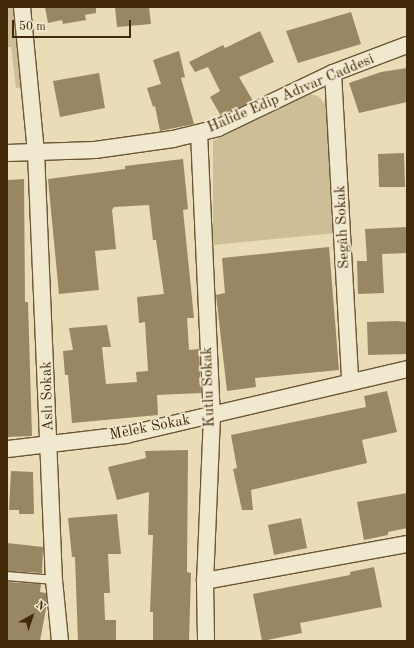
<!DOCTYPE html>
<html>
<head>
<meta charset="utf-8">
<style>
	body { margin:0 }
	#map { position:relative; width:414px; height:648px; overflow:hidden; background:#e9dcb6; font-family:"Old Standard TT",serif }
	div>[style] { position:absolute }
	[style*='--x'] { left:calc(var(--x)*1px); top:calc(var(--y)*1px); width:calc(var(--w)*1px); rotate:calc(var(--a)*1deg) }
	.green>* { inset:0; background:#cdbe98 }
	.building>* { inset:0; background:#998662 }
	.roads { filter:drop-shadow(1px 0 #6c5634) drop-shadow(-1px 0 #6c5634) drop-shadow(0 1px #6c5634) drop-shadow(0 -1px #6c5634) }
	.lane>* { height:8px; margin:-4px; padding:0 4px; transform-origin:4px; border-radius:4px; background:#f1e8d0 }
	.street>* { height:16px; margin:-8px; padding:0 8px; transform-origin:8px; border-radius:8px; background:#f1e8d0 }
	span { translate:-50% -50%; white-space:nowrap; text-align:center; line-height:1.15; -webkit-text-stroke:3.5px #f1e8d0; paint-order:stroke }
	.street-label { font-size:15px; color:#422908 }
	.frame { position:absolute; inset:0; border:8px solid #422908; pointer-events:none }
	.north { position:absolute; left:12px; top:596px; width:40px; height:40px; -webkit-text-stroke:3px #f1e8d0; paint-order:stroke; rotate:40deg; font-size:11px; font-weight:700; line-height:16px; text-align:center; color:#422908 }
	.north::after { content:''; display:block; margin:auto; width:14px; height:18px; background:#422908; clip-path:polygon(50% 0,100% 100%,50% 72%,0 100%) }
	.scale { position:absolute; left:12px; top:20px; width:119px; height:18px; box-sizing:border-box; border:2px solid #422908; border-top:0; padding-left:5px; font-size:12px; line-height:14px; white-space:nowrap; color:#422908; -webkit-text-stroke:3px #f1e8d0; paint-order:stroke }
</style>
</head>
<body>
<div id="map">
	<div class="green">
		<div style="clip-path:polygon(7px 7px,14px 7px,23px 87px,16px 88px,11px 47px,7px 47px)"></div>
		<div style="clip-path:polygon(310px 94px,318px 96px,329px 108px,336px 233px,213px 245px,213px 141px)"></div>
	</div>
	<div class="building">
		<div style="clip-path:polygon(45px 7px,96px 7px,96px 13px,85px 15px,86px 20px,63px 24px,62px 20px,48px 23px)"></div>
		<div style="clip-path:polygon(115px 7px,149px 7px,151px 24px,117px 27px)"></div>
		<div style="clip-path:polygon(351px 12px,361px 44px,298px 63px,286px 31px)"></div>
		<div style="clip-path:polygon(260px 31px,274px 62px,239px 77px,253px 101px,221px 116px,210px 97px,220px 91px,208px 67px,195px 72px,189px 62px,223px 45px,225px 48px)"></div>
		<div style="clip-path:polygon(179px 51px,185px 77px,181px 78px,194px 124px,160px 131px,155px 106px,153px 107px,147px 88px,161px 84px,153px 60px)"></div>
		<div style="clip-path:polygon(407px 68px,407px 102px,359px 113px,349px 83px,381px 72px)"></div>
		<div style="clip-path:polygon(99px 73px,105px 108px,60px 117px,53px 81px)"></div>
		<div style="clip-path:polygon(404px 153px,405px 187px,379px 187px,378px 154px)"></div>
		<div style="clip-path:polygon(183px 159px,188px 209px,183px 210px,194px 318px,187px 318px,189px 350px,199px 349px,201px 393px,157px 395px,158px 415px,72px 423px,68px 375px,65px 375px,63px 351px,73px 350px,69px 328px,107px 325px,111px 347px,102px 347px,106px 384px,137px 382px,136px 372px,148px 371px,145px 322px,139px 323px,137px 297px,164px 294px,156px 240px,153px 240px,149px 205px,114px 207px,112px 210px,116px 249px,95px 251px,99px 290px,59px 294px,48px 179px,125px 169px,125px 166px)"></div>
		<div style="clip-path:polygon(24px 179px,25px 302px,28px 302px,32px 436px,7px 437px,7px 180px)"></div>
		<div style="clip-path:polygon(407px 227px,407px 253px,382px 254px,384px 293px,358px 294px,357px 261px,367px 261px,365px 229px)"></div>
		<div style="clip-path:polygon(329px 247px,339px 370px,255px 378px,256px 387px,227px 391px,216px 295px,225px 293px,222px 258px)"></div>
		<div style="clip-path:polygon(397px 321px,407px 322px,407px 354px,368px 355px,367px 322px)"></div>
		<div style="clip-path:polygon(387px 391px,397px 432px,362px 440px,367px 463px,251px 490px,253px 510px,242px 510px,233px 469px,237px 468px,231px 435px,366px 407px,364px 396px)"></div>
		<div style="clip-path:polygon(188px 450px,187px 572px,191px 573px,189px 641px,153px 641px,153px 612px,150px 612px,153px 535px,148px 535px,149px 492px,117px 500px,108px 467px,146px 458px,145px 451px)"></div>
		<div style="clip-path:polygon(11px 471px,33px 472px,34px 514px,19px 514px,19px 510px,9px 510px)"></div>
		<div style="clip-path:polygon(407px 493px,407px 528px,388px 532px,388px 535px,364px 540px,357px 502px)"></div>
		<div style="clip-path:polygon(117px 514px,121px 554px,108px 554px,110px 593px,104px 593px,105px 620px,116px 620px,116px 641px,78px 641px,75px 557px,72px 557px,68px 518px)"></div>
		<div style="clip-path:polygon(301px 518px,307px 548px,274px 555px,268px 525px)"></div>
		<div style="clip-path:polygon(7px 543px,43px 547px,42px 573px,7px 571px)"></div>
		<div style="clip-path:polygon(374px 567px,382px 607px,300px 623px,302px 633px,262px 641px,253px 594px,350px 575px,350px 572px)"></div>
		<div style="clip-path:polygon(7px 582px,41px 584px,40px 592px,46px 593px,47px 603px,40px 641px,7px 641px)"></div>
	</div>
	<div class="roads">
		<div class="lane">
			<div style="--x:7;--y:576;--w:47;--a:4.9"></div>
		</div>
		<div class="street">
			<div style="--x:22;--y:7;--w:146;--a:84.5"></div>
			<div style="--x:36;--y:152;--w:428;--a:87.6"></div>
			<div style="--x:54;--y:580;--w:61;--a:84.4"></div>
			<div style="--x:333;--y:73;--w:308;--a:86.8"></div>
			<div style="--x:199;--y:133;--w:283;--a:87.4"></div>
			<div style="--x:212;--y:416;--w:165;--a:92.4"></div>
			<div style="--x:205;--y:581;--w:60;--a:89"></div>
			<div style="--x:7;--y:153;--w:88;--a:-2"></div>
			<div style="--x:95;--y:150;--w:79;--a:-8"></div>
			<div style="--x:173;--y:139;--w:46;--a:-13.7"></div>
			<div style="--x:218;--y:128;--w:127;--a:-25.6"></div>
			<div style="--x:333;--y:73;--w:79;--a:-20.7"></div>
			<div style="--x:7;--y:449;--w:120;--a:-6.7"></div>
			<div style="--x:126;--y:435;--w:289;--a:-13.2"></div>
			<div style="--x:205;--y:581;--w:205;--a:-10.4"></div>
		</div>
	</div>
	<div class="street-label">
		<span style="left:291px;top:94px;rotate:-23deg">Halide Edip Adıvar Caddesi</span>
		<span style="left:343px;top:227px;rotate:-93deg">Segâh Sokak</span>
		<span style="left:209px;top:387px;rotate:-92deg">Kutlu Sokak</span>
		<span style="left:48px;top:396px;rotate:-92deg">Aslı Sokak</span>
		<span style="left:150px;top:428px;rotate:-11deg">Melek Sokak</span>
	</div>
	<div class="frame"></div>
	<div class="north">N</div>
	<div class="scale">50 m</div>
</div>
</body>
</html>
